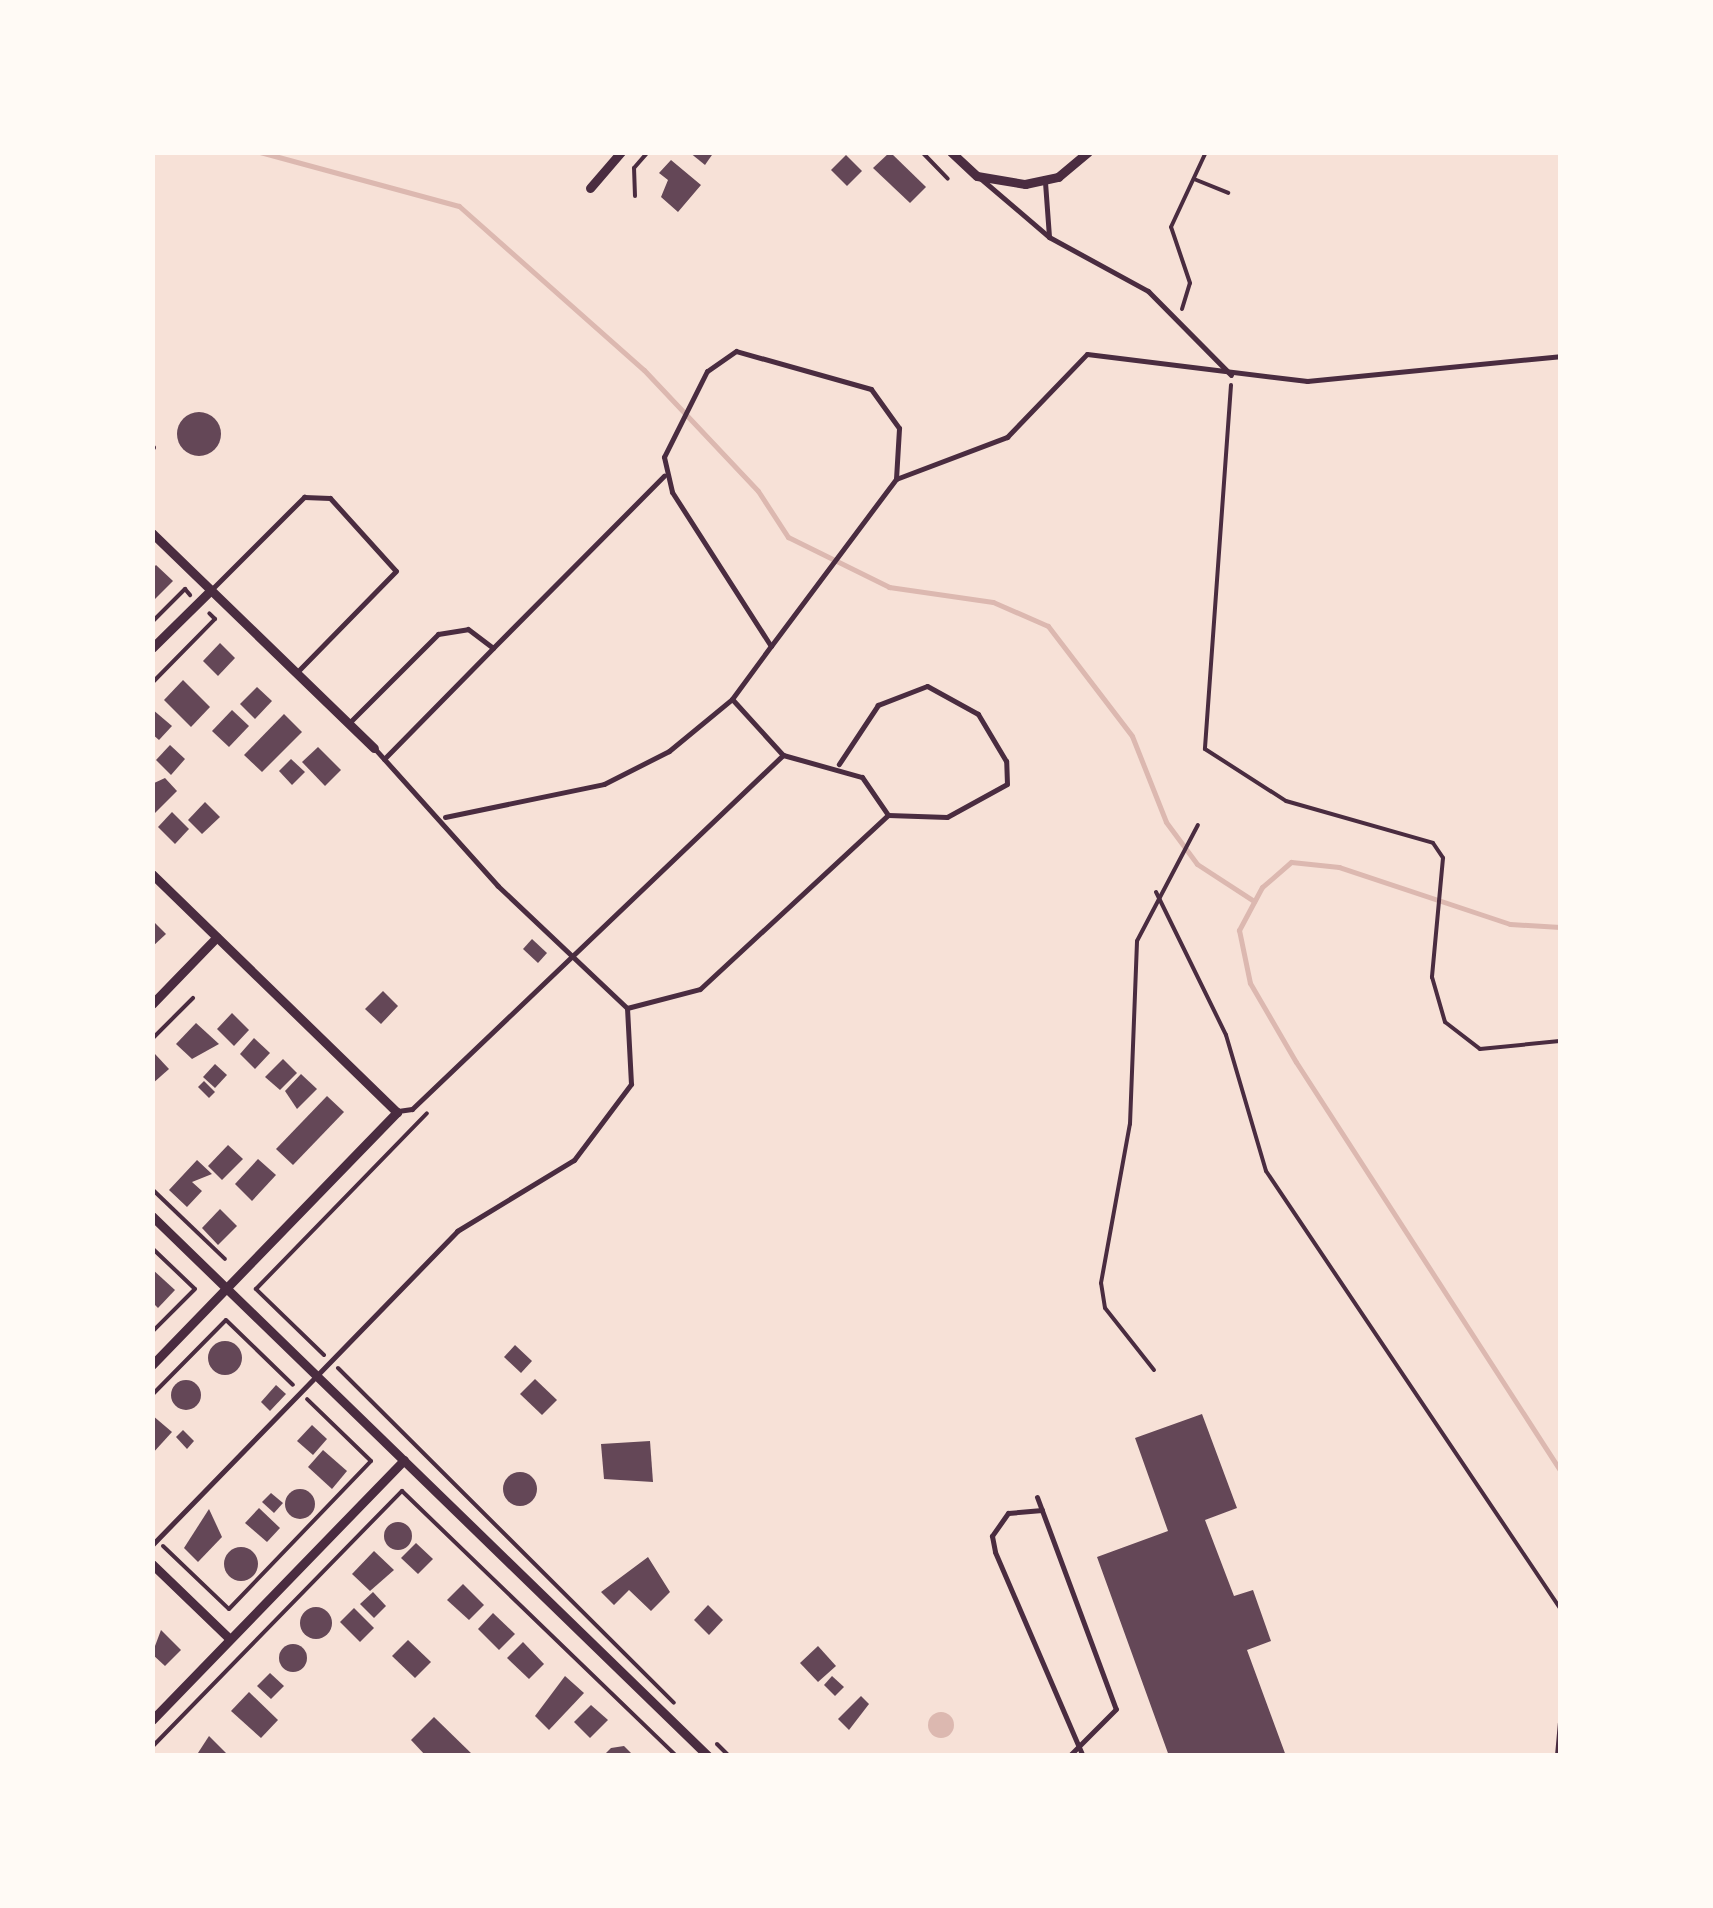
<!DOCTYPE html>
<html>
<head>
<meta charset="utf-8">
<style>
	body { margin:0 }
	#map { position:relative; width:1713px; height:1908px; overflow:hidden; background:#f7e1d7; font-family:"Exo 2",sans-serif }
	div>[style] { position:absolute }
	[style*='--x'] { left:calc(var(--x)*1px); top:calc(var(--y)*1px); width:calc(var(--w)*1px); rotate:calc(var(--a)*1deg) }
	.water>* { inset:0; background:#dcb8b0 }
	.round { border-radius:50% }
	.stream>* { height:5px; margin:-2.5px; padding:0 2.5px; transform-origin:2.5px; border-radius:2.5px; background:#dcb8b0 }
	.building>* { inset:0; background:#644757 }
	.path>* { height:4px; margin:-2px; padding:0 2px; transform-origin:2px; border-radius:2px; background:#4a2c40 }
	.service>* { height:5px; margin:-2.5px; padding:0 2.5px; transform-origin:2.5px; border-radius:2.5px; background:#4a2c40 }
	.minor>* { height:9px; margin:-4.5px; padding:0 4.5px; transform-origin:4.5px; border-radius:4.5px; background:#4a2c40 }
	span { translate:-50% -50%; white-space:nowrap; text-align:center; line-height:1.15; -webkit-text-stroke:10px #fffaf5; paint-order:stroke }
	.frame { position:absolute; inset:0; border:155px solid #fffaf5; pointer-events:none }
</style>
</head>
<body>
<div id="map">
	<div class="water">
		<div class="round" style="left:928px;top:1712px;width:26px;height:26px"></div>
	</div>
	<div class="stream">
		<div style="--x:260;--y:152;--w:206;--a:15.2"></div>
		<div style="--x:459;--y:206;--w:247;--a:41.6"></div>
		<div style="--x:644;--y:370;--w:166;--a:46.7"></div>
		<div style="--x:758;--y:491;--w:55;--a:56.9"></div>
		<div style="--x:788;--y:537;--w:113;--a:26.3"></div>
		<div style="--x:889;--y:587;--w:105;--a:8.2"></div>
		<div style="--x:993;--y:602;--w:60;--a:23.6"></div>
		<div style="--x:1048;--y:626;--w:138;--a:52.6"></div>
		<div style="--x:1132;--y:736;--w:92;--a:68.4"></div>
		<div style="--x:1166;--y:822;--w:52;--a:53.6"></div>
		<div style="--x:1197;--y:864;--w:68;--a:33"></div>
		<div style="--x:1560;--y:927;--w:50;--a:-176.6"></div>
		<div style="--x:1510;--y:924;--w:180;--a:-161.6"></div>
		<div style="--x:1339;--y:867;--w:48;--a:-174.1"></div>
		<div style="--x:1291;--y:862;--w:38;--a:139"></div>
		<div style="--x:1262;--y:887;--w:49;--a:118.1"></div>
		<div style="--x:1239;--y:930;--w:54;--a:78.3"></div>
		<div style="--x:1250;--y:983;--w:91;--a:59.8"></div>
		<div style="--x:1296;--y:1062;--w:486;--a:57.1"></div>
	</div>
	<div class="building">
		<div style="clip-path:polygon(689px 152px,714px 152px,705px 165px)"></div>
		<div style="clip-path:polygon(890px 152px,926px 187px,910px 203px,873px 168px)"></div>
		<div style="clip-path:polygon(846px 155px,862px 171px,847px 186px,831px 170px)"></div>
		<div style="clip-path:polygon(671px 160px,701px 185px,678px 212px,661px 197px,668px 180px,659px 173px)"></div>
		<div class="round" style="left:177px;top:412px;width:44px;height:44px"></div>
		<div style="clip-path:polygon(156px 565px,173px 581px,155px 599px,152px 569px)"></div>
		<div style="clip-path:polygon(220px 643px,235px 658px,218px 676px,203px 661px)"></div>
		<div style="clip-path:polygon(183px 680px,210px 707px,191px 727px,164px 700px)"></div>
		<div style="clip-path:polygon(257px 687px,272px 701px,255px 719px,240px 704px)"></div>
		<div style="clip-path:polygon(152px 709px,172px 726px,159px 740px,152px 734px)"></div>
		<div style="clip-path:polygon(232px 710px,249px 726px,229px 747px,212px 731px)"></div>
		<div style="clip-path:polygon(284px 714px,302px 732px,262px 772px,244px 755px)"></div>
		<div style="clip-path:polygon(170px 745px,185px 759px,171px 775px,156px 760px)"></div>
		<div style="clip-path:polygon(318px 747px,341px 770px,325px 786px,302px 762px)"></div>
		<div style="clip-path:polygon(291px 759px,305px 772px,292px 785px,279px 771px)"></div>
		<div style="clip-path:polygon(165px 778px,177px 791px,155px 813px,152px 784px)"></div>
		<div style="clip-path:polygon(205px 802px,220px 817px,202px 834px,188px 820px)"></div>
		<div style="clip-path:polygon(172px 812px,189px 829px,175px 844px,158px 827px)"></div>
		<div style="clip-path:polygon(152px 920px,166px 934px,152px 947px)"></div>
		<div style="clip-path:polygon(532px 939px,547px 953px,538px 963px,523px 949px)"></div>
		<div style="clip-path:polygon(383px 991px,398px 1006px,381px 1024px,365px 1009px)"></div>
		<div style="clip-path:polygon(232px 1013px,249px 1030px,234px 1046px,217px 1029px)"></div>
		<div style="clip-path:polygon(196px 1023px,219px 1044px,192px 1059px,176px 1044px)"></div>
		<div style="clip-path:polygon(254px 1038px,270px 1053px,255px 1069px,240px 1054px)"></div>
		<div style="clip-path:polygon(155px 1054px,169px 1069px,152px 1084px,152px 1056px)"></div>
		<div style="clip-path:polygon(283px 1059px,297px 1073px,280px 1090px,265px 1077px)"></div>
		<div style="clip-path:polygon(215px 1064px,227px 1075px,215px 1088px,203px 1077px)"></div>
		<div style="clip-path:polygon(301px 1074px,317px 1089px,297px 1109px,285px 1091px)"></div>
		<div style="clip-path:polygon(204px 1081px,215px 1092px,209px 1098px,198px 1087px)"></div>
		<div style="clip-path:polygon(327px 1096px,344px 1112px,293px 1165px,276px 1149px)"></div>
		<div style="clip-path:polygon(228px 1145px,243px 1159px,222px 1180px,208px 1166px)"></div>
		<div style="clip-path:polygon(258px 1159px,276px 1175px,252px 1201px,235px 1184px)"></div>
		<div style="clip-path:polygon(197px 1160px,212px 1174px,192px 1182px,202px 1191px,187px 1207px,169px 1190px)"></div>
		<div style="clip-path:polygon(220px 1209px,237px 1226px,218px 1245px,202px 1228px)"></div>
		<div style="clip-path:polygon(152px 1269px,175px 1290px,158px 1308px,152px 1302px)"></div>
		<div class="round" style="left:208px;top:1341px;width:34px;height:34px"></div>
		<div style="clip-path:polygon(515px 1345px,532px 1361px,521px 1373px,504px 1357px)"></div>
		<div style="clip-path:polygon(535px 1379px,557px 1400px,542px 1415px,520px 1394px)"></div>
		<div class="round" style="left:171px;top:1380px;width:30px;height:30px"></div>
		<div style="clip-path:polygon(276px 1385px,286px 1394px,270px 1411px,261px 1402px)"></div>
		<div style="clip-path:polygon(1202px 1414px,1237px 1508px,1205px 1520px,1234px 1596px,1253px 1590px,1271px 1641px,1247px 1650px,1286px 1756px,1169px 1756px,1097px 1557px,1168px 1531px,1135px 1438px)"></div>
		<div style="clip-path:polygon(152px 1415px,172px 1432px,152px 1454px)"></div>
		<div style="clip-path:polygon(312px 1425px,327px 1439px,313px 1455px,297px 1441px)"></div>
		<div style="clip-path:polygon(183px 1430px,194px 1441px,187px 1449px,176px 1437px)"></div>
		<div style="clip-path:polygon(650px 1441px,653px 1482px,604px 1479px,601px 1444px)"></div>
		<div style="clip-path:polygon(323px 1450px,347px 1471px,332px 1489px,308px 1467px)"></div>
		<div class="round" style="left:503px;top:1472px;width:34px;height:34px"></div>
		<div class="round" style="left:285px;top:1489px;width:30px;height:30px"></div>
		<div style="clip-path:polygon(271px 1493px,283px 1503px,274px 1513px,262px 1502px)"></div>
		<div style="clip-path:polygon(259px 1508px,280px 1528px,267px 1542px,245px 1523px)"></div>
		<div style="clip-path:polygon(209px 1509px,222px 1537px,198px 1562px,184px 1548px)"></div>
		<div class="round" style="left:384px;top:1522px;width:28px;height:28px"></div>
		<div style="clip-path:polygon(416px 1543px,433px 1559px,418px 1574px,401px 1558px)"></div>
		<div class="round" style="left:224px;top:1547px;width:34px;height:34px"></div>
		<div style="clip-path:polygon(374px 1551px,394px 1570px,370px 1591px,352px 1574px)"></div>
		<div style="clip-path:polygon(648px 1557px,670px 1592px,651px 1611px,629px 1590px,614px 1605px,601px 1592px)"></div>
		<div style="clip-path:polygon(463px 1584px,484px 1605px,469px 1620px,447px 1600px)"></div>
		<div style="clip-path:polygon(373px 1592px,386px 1606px,374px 1618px,360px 1604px)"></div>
		<div style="clip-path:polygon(708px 1605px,723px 1620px,709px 1635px,694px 1620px)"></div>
		<div class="round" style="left:300px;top:1607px;width:32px;height:32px"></div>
		<div style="clip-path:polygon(354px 1608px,374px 1628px,360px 1642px,340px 1622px)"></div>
		<div style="clip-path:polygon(493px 1613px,515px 1634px,499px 1650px,478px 1629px)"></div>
		<div style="clip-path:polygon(161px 1630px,181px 1650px,165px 1666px,152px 1654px)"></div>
		<div style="clip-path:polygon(408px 1640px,431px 1662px,415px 1678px,392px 1656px)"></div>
		<div style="clip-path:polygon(523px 1642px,544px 1664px,529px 1679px,507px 1658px)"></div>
		<div class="round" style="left:279px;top:1644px;width:28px;height:28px"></div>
		<div style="clip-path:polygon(818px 1646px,836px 1666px,818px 1682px,800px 1663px)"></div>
		<div style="clip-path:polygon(270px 1673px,284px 1686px,271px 1699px,257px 1686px)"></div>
		<div style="clip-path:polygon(565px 1676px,584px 1693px,549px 1730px,535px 1716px)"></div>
		<div style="clip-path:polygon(832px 1676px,844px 1687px,835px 1696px,824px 1685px)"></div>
		<div style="clip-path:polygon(249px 1692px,278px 1720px,261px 1738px,231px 1711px)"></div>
		<div style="clip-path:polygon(861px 1696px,869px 1704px,849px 1730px,838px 1719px)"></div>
		<div style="clip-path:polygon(591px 1705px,608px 1720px,590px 1738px,574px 1722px)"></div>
		<div style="clip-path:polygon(434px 1717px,474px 1756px,426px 1756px,411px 1740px)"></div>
		<div style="clip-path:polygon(209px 1736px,229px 1756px,196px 1756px)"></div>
		<div style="clip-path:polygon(624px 1746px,634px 1756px,603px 1756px,611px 1748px)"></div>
	</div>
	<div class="path">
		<div style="--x:922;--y:152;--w:37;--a:46"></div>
		<div style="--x:1194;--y:179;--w:37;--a:22"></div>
		<div style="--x:635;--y:196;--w:28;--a:-92"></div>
		<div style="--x:634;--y:168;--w:21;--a:-49"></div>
		<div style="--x:1182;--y:309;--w:27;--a:-73"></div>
		<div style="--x:1190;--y:283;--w:59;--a:-108.7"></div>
		<div style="--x:1171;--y:227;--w:83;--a:-65"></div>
		<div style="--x:1231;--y:385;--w:365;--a:94.1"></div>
		<div style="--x:1205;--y:749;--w:96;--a:32.7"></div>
		<div style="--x:1286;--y:801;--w:153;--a:15.9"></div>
		<div style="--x:1433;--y:843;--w:18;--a:56"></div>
		<div style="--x:1443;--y:858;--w:120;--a:95.3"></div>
		<div style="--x:1432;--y:977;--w:47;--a:73.9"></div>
		<div style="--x:1445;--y:1022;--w:44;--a:37.6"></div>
		<div style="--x:1480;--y:1049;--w:80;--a:-5.7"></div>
		<div style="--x:152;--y:622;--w:47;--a:-45"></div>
		<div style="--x:185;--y:589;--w:8;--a:50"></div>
		<div style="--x:152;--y:683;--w:90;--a:-45.5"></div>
		<div style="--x:215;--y:619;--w:8;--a:-135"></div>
		<div style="--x:1156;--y:892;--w:159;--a:63.9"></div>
		<div style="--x:1226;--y:1035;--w:142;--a:73.6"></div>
		<div style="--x:1266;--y:1171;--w:527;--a:56.07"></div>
		<div style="--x:152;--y:1039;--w:58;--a:-45"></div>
		<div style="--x:152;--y:1189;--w:101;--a:43.8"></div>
		<div style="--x:152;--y:1248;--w:59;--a:43.6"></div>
		<div style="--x:195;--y:1289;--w:61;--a:135"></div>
		<div style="--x:324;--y:1355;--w:95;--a:-135.9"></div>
		<div style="--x:256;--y:1289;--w:245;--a:-45.8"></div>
		<div style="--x:338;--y:1368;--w:474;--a:44.9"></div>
		<div style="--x:1154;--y:1370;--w:79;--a:-128.3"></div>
		<div style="--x:1105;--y:1308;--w:25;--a:-99"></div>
		<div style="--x:1101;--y:1283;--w:162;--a:-79.7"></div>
		<div style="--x:1130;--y:1124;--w:183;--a:-87.8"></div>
		<div style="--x:1137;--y:941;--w:131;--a:-62.3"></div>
		<div style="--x:152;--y:1395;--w:105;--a:-45.4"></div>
		<div style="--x:226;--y:1320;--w:93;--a:44.1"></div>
		<div style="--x:163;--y:1546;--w:91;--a:43.7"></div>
		<div style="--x:229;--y:1609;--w:205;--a:-46.2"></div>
		<div style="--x:371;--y:1461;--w:89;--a:-135.9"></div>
		<div style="--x:717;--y:1744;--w:17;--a:45"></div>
		<div style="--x:152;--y:1747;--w:358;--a:-45.7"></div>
		<div style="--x:402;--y:1491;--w:381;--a:44"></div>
		<div style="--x:1557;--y:1756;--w:33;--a:-85"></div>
	</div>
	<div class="service">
		<div style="--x:980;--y:178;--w:91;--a:40.5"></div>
		<div style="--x:1049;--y:237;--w:113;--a:28.6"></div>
		<div style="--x:1148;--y:291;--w:118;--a:45.3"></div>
		<div style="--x:1045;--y:182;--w:55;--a:85.8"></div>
		<div style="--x:152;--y:447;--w:1;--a:0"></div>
		<div style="--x:896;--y:479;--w:51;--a:-86.6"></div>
		<div style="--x:899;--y:428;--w:48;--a:-125.7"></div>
		<div style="--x:871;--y:389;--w:140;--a:-164.3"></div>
		<div style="--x:736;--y:351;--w:35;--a:145"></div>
		<div style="--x:707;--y:371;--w:96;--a:116.6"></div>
		<div style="--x:664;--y:457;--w:36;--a:77"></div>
		<div style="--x:672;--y:492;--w:183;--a:57.3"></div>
		<div style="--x:771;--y:646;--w:209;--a:-53.2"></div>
		<div style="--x:896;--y:479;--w:119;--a:-20.7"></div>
		<div style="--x:1007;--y:437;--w:115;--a:-46.1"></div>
		<div style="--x:1087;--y:354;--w:222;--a:7"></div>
		<div style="--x:1307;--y:381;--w:254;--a:-5.6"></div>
		<div style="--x:211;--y:590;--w:132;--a:-45"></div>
		<div style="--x:304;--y:497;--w:26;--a:2"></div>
		<div style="--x:330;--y:498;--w:98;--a:47.9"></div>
		<div style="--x:396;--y:571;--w:141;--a:134.4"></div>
		<div style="--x:732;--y:699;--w:66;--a:-53.7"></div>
		<div style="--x:349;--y:723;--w:126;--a:-45"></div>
		<div style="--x:438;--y:634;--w:30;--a:-9"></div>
		<div style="--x:468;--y:629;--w:31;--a:37"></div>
		<div style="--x:493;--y:648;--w:243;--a:-45.2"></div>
		<div style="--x:384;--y:759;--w:156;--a:-45.5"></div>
		<div style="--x:445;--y:817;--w:162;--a:-11.7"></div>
		<div style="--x:604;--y:784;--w:73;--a:-26.9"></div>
		<div style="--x:669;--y:751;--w:82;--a:-39.5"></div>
		<div style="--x:732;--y:699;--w:76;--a:47.7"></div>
		<div style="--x:783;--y:755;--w:82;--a:15.6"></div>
		<div style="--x:862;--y:777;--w:46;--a:55.6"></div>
		<div style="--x:627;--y:1008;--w:75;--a:-14.6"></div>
		<div style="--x:700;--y:989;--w:256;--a:-42.8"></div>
		<div style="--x:888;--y:815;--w:59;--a:1.9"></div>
		<div style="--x:947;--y:817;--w:68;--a:-28.8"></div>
		<div style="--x:1007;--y:784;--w:23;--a:-92"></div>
		<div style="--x:1006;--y:761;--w:55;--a:-120.8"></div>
		<div style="--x:978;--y:714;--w:58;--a:-151.2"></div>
		<div style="--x:927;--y:686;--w:53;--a:158.8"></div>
		<div style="--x:878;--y:705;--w:71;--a:123.5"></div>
		<div style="--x:398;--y:1111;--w:14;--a:-8"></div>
		<div style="--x:412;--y:1109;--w:513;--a:-43.66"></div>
		<div style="--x:1037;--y:1497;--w:226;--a:69.6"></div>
		<div style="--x:1116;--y:1709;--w:66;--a:135"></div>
		<div style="--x:1042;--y:1510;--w:34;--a:175"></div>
		<div style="--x:1008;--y:1513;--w:28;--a:125"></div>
		<div style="--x:992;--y:1536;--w:16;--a:79"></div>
		<div style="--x:995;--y:1552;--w:222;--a:66.7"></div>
		<div style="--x:152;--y:1545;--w:438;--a:-45.8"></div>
		<div style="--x:457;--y:1231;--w:137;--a:-31.3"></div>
		<div style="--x:574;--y:1160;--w:95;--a:-53.1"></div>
		<div style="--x:631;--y:1084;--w:76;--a:-93"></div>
		<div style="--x:627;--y:1008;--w:178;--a:-136.6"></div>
		<div style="--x:498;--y:886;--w:186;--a:-131.9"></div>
	</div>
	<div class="minor">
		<div style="--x:951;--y:152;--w:35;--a:43"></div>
		<div style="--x:977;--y:176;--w:49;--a:9.5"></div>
		<div style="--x:1025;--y:184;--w:34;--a:-12"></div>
		<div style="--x:1058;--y:177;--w:39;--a:-40"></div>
		<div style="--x:590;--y:188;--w:48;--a:-49.3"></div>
		<div style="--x:152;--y:533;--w:309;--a:44.1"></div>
		<div style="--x:152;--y:648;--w:83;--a:-44.5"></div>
		<div style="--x:152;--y:874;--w:342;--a:44.2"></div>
		<div style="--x:397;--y:1112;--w:352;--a:134.1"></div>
		<div style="--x:152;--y:1004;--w:93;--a:-45.9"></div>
		<div style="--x:152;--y:1216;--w:775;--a:44.16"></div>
		<div style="--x:152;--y:1564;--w:108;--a:43.9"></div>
		<div style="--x:152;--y:1720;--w:362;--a:-45.9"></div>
	</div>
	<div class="frame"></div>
</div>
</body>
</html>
